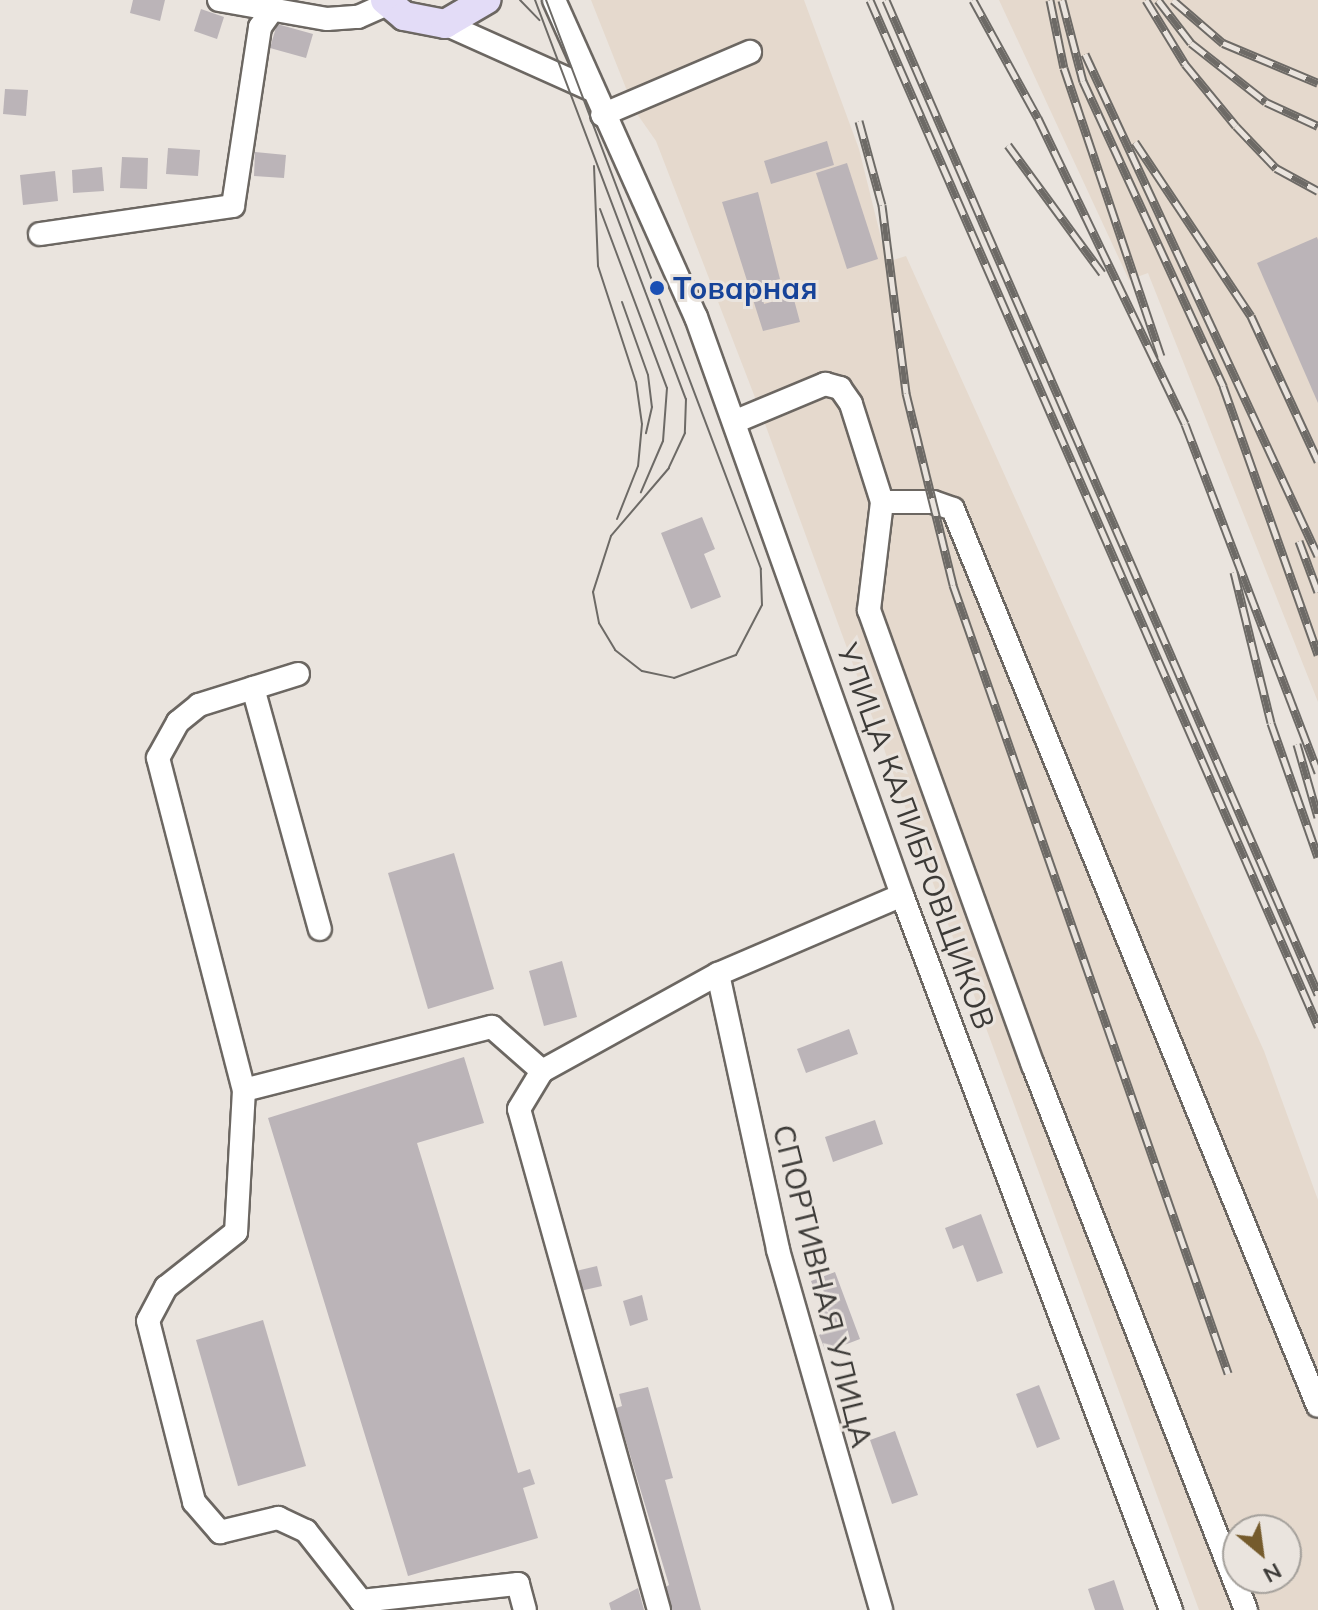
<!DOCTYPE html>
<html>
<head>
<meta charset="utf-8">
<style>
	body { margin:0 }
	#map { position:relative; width:1318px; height:1610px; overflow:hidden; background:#eae4de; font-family:Mulish,sans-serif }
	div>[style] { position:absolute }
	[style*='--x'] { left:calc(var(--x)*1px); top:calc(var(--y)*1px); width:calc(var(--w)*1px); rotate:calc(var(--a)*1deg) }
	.built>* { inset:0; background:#e5d9cd }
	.building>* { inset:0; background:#bbb4b8 }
	.roads { filter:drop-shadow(2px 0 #6c6762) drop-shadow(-2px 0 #6c6762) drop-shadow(0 2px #6c6762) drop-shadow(0 -2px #6c6762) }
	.minor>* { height:22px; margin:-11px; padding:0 11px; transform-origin:11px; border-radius:11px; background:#fff }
	.major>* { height:28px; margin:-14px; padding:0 14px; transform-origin:14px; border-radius:14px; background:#e3dcf7 }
	.tram>* { height:2px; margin:-1px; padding:0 1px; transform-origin:1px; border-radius:1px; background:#6d6a66 }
	.rail>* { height:9px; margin-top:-4.5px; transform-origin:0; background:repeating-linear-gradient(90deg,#eae4de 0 18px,#6d6a66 0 36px); box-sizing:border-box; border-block:2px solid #6d6a66 }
	.dots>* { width:22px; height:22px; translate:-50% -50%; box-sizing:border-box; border:4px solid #eae4de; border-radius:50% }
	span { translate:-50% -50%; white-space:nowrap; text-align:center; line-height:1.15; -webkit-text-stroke:6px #eae4de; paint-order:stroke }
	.transit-label { font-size:30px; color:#164399; font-weight:700 }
	.left { translate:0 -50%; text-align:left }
	.street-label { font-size:30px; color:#3c3a37 }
	.north { position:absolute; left:1222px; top:1514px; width:80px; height:80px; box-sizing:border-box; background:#eae4de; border:2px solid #a4a09b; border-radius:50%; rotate:151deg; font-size:22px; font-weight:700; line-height:32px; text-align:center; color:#3c3a37 }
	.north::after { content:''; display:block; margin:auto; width:28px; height:36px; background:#755b2c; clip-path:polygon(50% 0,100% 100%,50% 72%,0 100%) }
</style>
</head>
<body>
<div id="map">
	<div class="built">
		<div style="clip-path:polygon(evenodd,591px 0,804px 0,859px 149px,887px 262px,906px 256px,1264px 1051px,1318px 1200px,1318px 1610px,1199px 1610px,761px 413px,656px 141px,635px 111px,591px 0,1238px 1530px,1286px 1530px,1286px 1578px,1238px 1578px,1238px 1530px)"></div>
		<div style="clip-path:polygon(999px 0,1318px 0,1318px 702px,1148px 273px,1129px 280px)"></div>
	</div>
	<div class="building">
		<div style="clip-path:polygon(133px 0,165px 0,160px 21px,130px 13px)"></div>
		<div style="clip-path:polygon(201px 9px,224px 17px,217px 39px,194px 31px)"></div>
		<div style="clip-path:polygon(277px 24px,313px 34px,306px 58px,270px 48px)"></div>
		<div style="clip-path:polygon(5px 89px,28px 90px,26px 116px,3px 114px)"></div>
		<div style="clip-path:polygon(827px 141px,834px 165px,771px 184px,764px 161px)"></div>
		<div style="clip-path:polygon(168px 148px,200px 150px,198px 176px,166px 174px)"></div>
		<div style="clip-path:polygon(255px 152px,286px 155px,284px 178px,254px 176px)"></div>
		<div style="clip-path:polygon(122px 157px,148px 158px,147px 189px,120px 188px)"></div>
		<div style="clip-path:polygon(847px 163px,878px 259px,847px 269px,816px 173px)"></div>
		<div style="clip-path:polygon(102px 167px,104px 191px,73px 193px,72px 170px)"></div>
		<div style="clip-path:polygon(55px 171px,58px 201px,23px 205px,20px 175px)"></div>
		<div style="clip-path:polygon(758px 192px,780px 279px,759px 284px,764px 304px,793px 296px,800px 322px,763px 331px,722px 202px)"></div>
		<div style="clip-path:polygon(1317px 237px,1318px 240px,1318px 403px,1257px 263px)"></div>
		<div style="clip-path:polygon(702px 517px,715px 549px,704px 554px,721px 597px,691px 609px,661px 533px)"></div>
		<div style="clip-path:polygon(454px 853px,494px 989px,428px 1009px,388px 873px)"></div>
		<div style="clip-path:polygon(562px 961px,577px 1017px,544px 1026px,529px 971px)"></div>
		<div style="clip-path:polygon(849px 1029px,858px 1054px,806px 1073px,797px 1049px)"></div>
		<div style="clip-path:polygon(464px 1057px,484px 1123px,417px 1143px,518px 1473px,530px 1469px,535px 1484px,523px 1488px,538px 1538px,408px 1576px,268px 1118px)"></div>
		<div style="clip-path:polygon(875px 1120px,883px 1144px,833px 1162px,825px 1137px)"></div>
		<div style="clip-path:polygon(981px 1214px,1003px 1273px,977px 1282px,963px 1245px,953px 1249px,945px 1228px)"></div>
		<div style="clip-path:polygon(597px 1266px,602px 1286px,580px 1291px,576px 1271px)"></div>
		<div style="clip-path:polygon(835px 1272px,860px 1339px,826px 1352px,819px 1335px,830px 1330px,811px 1281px)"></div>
		<div style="clip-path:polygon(642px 1295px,648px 1320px,630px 1326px,623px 1301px)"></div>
		<div style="clip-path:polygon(263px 1320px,306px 1466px,238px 1486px,196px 1340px)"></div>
		<div style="clip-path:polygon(1039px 1385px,1060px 1439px,1037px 1448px,1016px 1394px)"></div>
		<div style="clip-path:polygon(648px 1387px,673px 1478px,665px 1480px,701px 1610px,670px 1610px,664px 1588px,669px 1585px,616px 1408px,622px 1406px,619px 1394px)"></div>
		<div style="clip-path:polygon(895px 1431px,918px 1495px,892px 1504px,870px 1440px)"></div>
		<div style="clip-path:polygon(1114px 1580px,1124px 1610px,1095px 1610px,1088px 1589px)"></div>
		<div style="clip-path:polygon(638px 1588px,644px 1610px,611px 1610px,609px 1603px)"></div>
	</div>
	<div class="roads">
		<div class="minor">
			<div style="--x:219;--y:0;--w:110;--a:10"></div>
			<div style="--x:327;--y:19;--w:31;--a:-4"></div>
			<div style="--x:358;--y:17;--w:34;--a:-24"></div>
			<div style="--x:554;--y:0;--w:347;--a:65.9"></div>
			<div style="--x:696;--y:317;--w:614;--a:70.38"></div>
			<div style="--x:902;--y:895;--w:764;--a:69.38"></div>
			<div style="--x:445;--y:24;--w:159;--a:24.1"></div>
			<div style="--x:602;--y:115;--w:161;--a:-23.1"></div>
			<div style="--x:40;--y:234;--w:195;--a:-8.3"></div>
			<div style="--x:233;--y:206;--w:181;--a:-81.4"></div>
			<div style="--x:260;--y:27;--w:19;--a:-54"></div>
			<div style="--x:734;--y:422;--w:99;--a:-22.7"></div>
			<div style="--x:825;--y:384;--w:16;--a:15"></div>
			<div style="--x:840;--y:388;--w:19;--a:55"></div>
			<div style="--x:851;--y:404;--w:103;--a:72.4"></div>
			<div style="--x:882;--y:502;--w:109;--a:96.9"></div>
			<div style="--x:869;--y:610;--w:484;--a:70.2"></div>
			<div style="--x:1033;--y:1065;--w:585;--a:68.65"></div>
			<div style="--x:882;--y:502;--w:51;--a:0"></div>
			<div style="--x:933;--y:502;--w:21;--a:19"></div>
			<div style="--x:953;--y:509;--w:968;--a:67.86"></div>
			<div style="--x:298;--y:674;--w:104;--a:162.6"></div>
			<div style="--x:199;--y:705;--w:27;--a:141"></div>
			<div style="--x:178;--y:722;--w:41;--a:119.1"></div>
			<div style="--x:158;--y:758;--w:343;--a:75.5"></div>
			<div style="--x:244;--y:1090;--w:256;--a:-14.3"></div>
			<div style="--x:492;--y:1027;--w:67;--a:41.3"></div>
			<div style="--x:253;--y:688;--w:250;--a:74.5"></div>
			<div style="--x:718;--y:974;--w:282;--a:77.7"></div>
			<div style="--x:778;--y:1250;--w:374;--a:74"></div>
			<div style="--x:244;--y:1090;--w:142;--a:93.2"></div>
			<div style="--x:236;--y:1232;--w:89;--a:141.8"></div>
			<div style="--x:166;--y:1287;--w:38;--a:118"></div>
			<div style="--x:148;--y:1321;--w:187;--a:75.7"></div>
			<div style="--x:194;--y:1502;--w:40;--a:49"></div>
			<div style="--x:220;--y:1532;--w:60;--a:-13.6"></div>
			<div style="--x:278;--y:1518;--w:31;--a:25"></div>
			<div style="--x:306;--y:1531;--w:89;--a:51.8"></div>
			<div style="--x:361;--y:1601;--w:158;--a:-6.2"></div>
			<div style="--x:518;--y:1584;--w:27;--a:75"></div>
			<div style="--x:659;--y:1610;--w:520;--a:-105.61"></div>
			<div style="--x:519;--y:1109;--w:44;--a:-58.8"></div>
			<div style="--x:542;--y:1071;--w:201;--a:-28.9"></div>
			<div style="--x:718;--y:974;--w:200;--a:-23.2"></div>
		</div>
		<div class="major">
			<div style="--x:385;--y:0;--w:25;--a:40"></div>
			<div style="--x:404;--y:16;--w:42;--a:11"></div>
			<div style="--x:445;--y:24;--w:48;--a:-30.3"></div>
		</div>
	</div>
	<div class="tram">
		<div style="--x:520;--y:0;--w:28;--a:46"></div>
		<div style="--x:535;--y:0;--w:427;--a:69.3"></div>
		<div style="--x:686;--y:399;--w:34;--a:92"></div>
		<div style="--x:685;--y:433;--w:38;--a:115"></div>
		<div style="--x:669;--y:468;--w:89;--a:130.5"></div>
		<div style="--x:611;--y:536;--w:59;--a:107.8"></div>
		<div style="--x:593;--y:592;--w:32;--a:79"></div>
		<div style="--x:599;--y:623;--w:31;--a:59"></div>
		<div style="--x:615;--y:650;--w:34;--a:38"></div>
		<div style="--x:642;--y:671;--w:33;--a:12"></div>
		<div style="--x:674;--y:678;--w:66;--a:-20.4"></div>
		<div style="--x:736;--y:655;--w:56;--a:-62.5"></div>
		<div style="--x:762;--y:605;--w:36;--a:-92"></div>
		<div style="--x:761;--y:569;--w:608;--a:-110.7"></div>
		<div style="--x:594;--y:166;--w:100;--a:87.7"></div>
		<div style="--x:598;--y:266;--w:122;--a:71.9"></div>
		<div style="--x:636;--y:382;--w:42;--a:81.9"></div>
		<div style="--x:642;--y:424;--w:42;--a:95.4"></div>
		<div style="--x:638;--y:466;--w:57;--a:111.6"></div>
		<div style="--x:600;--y:209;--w:191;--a:69.5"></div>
		<div style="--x:667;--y:388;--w:53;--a:94.3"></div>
		<div style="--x:663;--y:441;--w:56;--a:113.3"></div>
		<div style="--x:622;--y:302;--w:77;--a:70.4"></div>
		<div style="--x:648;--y:375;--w:32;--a:83"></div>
		<div style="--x:652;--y:407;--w:27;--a:103"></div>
	</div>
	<div class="rail">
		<div style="--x:870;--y:0;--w:1120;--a:66.41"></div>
		<div style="--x:886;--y:0;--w:1084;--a:66.51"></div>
		<div style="--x:973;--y:0;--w:135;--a:61.2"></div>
		<div style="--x:1038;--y:118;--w:339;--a:64.3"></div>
		<div style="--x:1185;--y:424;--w:373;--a:69.1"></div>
		<div style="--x:1050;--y:0;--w:69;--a:78.4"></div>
		<div style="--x:1064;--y:68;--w:304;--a:71.4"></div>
		<div style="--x:1062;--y:0;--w:84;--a:75.5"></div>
		<div style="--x:1083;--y:81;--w:336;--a:65.3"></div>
		<div style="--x:1223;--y:386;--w:285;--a:70.5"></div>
		<div style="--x:1146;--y:0;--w:75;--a:58.6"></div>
		<div style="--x:1185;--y:64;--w:80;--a:50.6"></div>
		<div style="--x:1236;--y:126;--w:58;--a:46.4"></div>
		<div style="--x:1276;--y:168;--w:48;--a:28.7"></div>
		<div style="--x:1158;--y:0;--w:54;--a:52.5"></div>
		<div style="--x:1191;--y:43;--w:95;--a:38.2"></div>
		<div style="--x:1266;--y:102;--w:57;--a:24.8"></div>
		<div style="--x:1173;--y:0;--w:66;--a:40.7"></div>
		<div style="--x:1223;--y:43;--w:103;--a:22.8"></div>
		<div style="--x:1085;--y:54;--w:553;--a:65.1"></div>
		<div style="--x:859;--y:121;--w:87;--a:74.7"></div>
		<div style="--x:882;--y:205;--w:190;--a:82.7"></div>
		<div style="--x:906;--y:393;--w:198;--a:76.2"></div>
		<div style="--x:953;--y:585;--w:835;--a:70.76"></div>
		<div style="--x:1135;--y:142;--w:209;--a:56.3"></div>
		<div style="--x:1251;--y:316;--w:160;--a:65.2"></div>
		<div style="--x:1008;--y:145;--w:159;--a:53.7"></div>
		<div style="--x:1299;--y:541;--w:54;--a:69.6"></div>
		<div style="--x:1234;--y:572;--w:155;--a:76.2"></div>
		<div style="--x:1271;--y:723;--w:142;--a:70.7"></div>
		<div style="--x:1297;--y:744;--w:76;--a:74"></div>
	</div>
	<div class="dots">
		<div style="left:657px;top:288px;background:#1a4fb4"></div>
	</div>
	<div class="transit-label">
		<span class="left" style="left:673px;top:288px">Товарная</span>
	</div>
	<div class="street-label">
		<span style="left:916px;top:836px;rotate:70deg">УЛИЦА КАЛИБРОВЩИКОВ</span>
		<span style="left:823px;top:1286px;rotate:76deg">СПОРТИВНАЯ УЛИЦА</span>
	</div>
	<div class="north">N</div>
</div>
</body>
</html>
